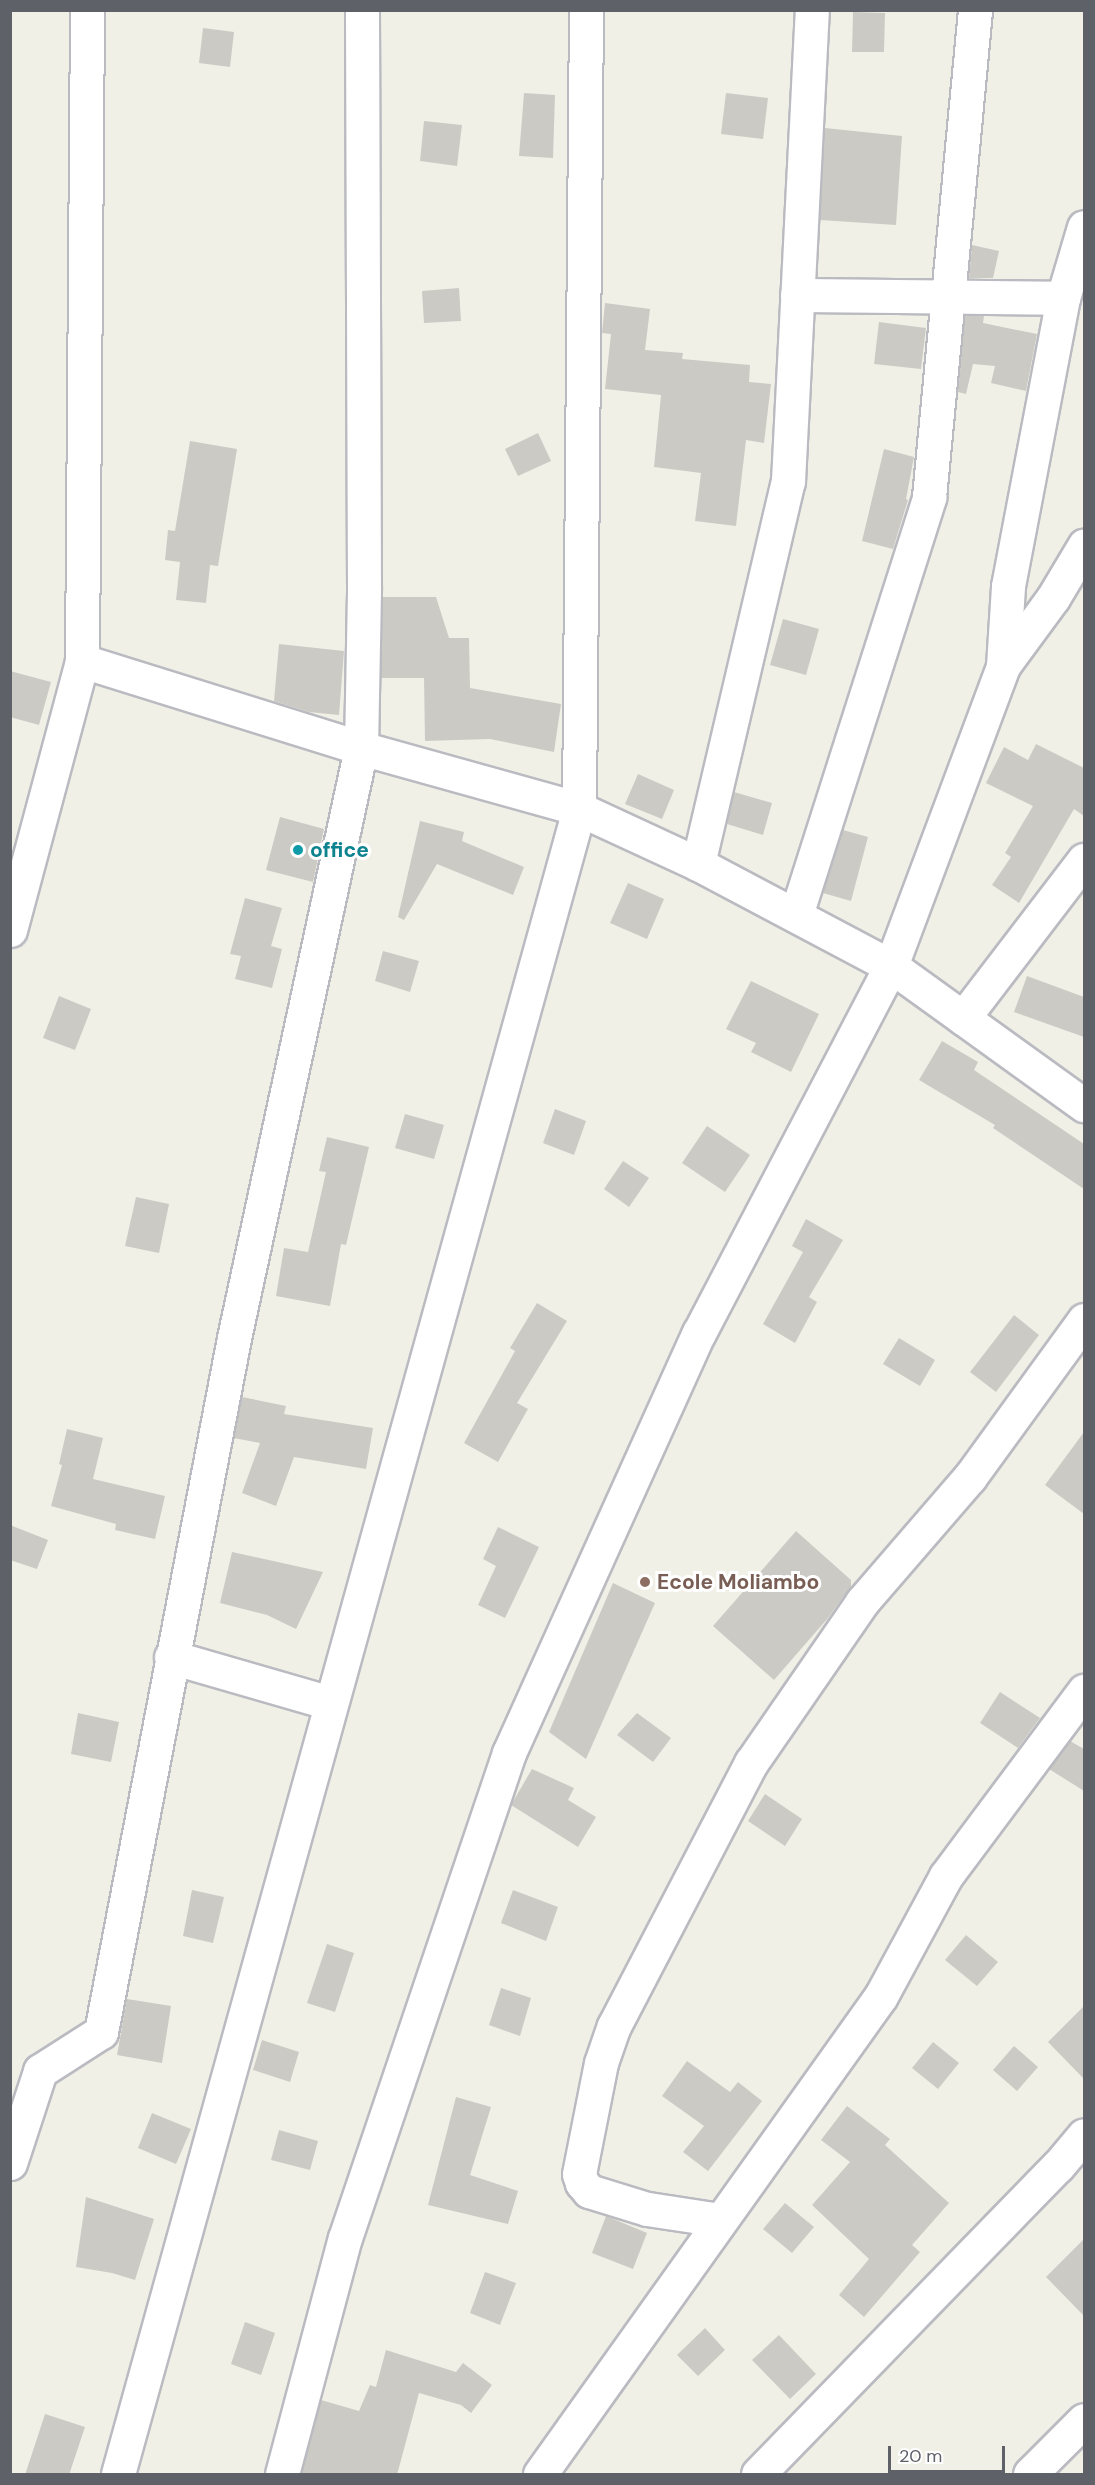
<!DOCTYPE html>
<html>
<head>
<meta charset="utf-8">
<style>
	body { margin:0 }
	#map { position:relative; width:1095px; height:2485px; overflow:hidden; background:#f1f0e7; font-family:"DM Sans",sans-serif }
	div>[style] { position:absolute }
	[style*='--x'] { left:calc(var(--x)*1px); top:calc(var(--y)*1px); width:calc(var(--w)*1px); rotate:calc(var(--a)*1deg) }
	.building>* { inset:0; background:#cccac4 }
	.roads { filter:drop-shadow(2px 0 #babbc1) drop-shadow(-2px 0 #babbc1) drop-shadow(0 2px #babbc1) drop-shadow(0 -2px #babbc1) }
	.minor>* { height:33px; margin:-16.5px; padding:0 16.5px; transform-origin:16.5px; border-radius:16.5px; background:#fff }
	.dots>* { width:16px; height:16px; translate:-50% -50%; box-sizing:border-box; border:3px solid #fff; border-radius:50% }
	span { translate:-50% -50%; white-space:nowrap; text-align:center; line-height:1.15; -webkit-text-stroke:6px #fff; paint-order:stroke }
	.culture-label { font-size:21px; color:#0d838f; font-weight:700 }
	.left { translate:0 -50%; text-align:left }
	.education-label { font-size:21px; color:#785e54; font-weight:700 }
	.frame { position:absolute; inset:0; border:12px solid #5f6168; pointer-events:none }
	.scale { position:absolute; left:888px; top:2446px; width:117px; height:27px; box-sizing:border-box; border:3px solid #5f6168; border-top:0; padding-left:8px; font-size:18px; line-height:21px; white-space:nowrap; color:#5f6168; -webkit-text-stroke:4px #fff; paint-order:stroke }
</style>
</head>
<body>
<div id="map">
	<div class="building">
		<div style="clip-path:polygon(853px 12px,885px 13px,884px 52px,852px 52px)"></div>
		<div style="clip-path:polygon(203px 28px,234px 32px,230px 67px,199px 63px)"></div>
		<div style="clip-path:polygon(524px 93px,555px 95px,553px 158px,519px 156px)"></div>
		<div style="clip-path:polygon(726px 93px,768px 98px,763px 139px,721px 134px)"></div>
		<div style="clip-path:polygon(424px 121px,462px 125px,457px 166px,420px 161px)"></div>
		<div style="clip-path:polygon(825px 128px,902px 136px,896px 225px,820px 220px)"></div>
		<div style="clip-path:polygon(972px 245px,999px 251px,993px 278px,969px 278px)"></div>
		<div style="clip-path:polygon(459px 288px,461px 321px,424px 323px,422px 291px)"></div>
		<div style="clip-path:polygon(605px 303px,650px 309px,645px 350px,683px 353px,682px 359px,750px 365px,749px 382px,771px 384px,764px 443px,746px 440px,736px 526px,695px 521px,701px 473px,654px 467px,661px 395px,605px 389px,611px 334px,602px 333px)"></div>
		<div style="clip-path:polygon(965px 316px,984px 316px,983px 323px,1037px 334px,1026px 391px,991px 383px,995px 366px,973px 364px,966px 394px,958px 392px)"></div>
		<div style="clip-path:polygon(879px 322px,926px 328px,921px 369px,874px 364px)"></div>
		<div style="clip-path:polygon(538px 433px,551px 461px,518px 476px,505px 449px)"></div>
		<div style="clip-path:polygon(190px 441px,237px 449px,218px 566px,210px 565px,206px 603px,176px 600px,180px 562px,165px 560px,168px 530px,175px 531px)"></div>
		<div style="clip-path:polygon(884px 449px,914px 457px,906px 499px,908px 500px,893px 549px,862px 541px)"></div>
		<div style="clip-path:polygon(383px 597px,436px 597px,449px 638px,469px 638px,470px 688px,561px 704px,554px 752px,490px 739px,425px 741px,424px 678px,381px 678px)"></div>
		<div style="clip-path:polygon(783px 619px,819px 629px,806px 675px,770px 665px)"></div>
		<div style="clip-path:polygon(279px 644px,344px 651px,339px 715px,309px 712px,274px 701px)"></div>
		<div style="clip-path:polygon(10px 671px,51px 682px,39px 725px,10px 717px)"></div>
		<div style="clip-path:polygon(1036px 744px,1084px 768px,1084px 816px,1074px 809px,1019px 903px,992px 885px,1011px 857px,1005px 853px,1033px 806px,986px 783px,1004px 747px,1028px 760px)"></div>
		<div style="clip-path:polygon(638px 774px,674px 790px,662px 819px,625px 804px)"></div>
		<div style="clip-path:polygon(734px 792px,772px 803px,763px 835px,727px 824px)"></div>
		<div style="clip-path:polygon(280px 817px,324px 829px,313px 882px,266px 870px)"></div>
		<div style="clip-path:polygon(420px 821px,464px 832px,462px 841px,524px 867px,513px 895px,437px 864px,404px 920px,398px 917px)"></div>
		<div style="clip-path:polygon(843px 830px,868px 837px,851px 901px,823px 893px)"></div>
		<div style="clip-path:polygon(628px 883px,664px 899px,647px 939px,610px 923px)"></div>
		<div style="clip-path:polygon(245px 898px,282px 908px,271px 946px,282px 949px,272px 988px,235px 979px,241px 956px,230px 954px)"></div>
		<div style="clip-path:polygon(383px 951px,419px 961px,410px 992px,375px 981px)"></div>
		<div style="clip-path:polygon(1027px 976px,1084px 997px,1084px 1037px,1014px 1012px)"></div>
		<div style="clip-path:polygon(751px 981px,819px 1014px,791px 1072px,751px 1052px,756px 1043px,726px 1029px)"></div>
		<div style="clip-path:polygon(59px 996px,91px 1009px,75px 1050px,43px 1038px)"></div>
		<div style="clip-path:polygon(942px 1041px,978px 1062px,974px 1070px,1084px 1144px,1084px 1189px,993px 1128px,995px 1125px,919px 1080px)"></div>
		<div style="clip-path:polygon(555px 1109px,586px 1121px,574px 1155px,543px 1143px)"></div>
		<div style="clip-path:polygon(405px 1114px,444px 1125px,434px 1159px,395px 1148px)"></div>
		<div style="clip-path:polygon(707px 1126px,750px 1155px,725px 1192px,682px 1163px)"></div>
		<div style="clip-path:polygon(327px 1137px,369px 1147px,346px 1245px,341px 1244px,330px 1306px,276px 1296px,284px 1248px,308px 1252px,326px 1172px,319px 1171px)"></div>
		<div style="clip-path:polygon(623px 1161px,649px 1178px,629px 1207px,604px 1189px)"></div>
		<div style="clip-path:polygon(136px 1197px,169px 1204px,159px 1253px,125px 1246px)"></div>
		<div style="clip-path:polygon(806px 1219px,843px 1240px,809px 1297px,817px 1302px,795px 1343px,763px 1324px,803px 1252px,792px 1246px)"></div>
		<div style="clip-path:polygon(537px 1303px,567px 1321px,517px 1403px,528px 1409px,498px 1462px,464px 1443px,515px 1351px,510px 1348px)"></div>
		<div style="clip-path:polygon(1014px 1315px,1039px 1335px,996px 1392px,970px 1372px)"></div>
		<div style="clip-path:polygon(899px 1338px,935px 1360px,920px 1386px,883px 1364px)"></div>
		<div style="clip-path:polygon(242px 1397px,286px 1406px,284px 1414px,373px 1428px,366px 1469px,294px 1457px,276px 1506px,242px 1493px,260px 1443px,234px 1438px)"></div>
		<div style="clip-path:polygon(67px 1429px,103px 1438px,93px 1479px,165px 1496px,155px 1539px,115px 1530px,116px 1524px,51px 1506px,62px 1465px,59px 1464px)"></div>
		<div style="clip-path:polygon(1084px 1432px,1084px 1514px,1045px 1485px)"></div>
		<div style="clip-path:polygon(10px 1525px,48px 1540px,37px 1569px,10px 1560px)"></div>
		<div style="clip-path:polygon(498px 1527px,539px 1547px,505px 1618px,478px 1605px,496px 1566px,483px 1559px)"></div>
		<div style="clip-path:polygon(796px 1531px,851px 1580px,851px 1586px,828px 1618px,774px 1680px,713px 1626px)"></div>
		<div style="clip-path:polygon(232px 1552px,323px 1572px,296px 1629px,267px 1615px,220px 1603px)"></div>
		<div style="clip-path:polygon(613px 1583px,655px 1603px,586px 1759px,549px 1732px)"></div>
		<div style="clip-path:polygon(1000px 1692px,1040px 1718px,1018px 1748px,980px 1723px)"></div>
		<div style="clip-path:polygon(78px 1713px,119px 1722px,111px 1762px,71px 1754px)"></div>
		<div style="clip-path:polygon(637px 1713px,671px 1738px,653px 1762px,617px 1735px)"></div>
		<div style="clip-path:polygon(1070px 1741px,1084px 1749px,1084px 1791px,1049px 1769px)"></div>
		<div style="clip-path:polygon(532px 1769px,574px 1788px,568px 1800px,596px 1817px,578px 1847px,511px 1805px)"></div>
		<div style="clip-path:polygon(765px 1794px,802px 1819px,785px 1846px,748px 1821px)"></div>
		<div style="clip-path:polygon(192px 1890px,224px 1897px,213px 1943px,183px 1936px)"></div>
		<div style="clip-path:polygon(513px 1890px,558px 1907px,546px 1941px,501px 1923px)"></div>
		<div style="clip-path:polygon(966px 1935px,998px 1962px,977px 1986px,945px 1960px)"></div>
		<div style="clip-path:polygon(327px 1944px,354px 1953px,335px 2012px,307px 2003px)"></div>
		<div style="clip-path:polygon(501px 1988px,531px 1998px,520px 2036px,489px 2025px)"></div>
		<div style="clip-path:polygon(127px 1999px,171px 2006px,162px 2063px,117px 2055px)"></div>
		<div style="clip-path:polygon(1084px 2006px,1084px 2079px,1048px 2042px)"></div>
		<div style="clip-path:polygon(262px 2040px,299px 2052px,290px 2082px,253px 2070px)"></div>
		<div style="clip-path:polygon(933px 2042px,959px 2063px,938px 2089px,912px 2068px)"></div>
		<div style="clip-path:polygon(1014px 2046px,1038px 2067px,1017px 2091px,993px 2070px)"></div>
		<div style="clip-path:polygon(687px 2061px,730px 2092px,738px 2082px,762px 2101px,708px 2171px,683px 2152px,704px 2126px,662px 2096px)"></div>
		<div style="clip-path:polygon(456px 2097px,491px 2107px,470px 2175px,518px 2191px,508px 2224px,428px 2205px)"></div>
		<div style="clip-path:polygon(847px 2106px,890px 2139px,885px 2145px,949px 2203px,912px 2245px,920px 2252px,864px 2317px,839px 2295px,869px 2259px,812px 2205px,850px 2162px,821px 2140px)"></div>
		<div style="clip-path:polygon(152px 2113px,191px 2129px,176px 2164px,138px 2148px)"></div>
		<div style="clip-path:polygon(279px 2130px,318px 2141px,310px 2170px,271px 2160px)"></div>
		<div style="clip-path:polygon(86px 2197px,154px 2219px,135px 2280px,112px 2273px,76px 2267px)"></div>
		<div style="clip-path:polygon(785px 2203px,814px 2227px,792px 2253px,763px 2229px)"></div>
		<div style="clip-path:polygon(606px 2216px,647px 2233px,633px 2269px,592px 2253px)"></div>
		<div style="clip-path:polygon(1084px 2239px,1084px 2316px,1046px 2277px)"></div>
		<div style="clip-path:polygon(485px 2272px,516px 2283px,500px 2325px,470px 2313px)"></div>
		<div style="clip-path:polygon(245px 2322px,275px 2333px,261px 2375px,231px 2364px)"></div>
		<div style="clip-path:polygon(705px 2328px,725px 2350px,698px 2376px,677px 2355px)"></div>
		<div style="clip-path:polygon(779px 2335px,816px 2374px,790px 2399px,752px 2360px)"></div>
		<div style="clip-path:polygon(386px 2350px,456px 2372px,463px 2363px,492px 2385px,471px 2413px,461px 2405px,419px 2393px,397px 2475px,301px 2475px,321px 2400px,359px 2411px,370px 2385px,376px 2387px)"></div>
		<div style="clip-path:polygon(45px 2414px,85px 2427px,69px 2475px,25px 2475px)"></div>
	</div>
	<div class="roads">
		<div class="minor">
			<div style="--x:797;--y:295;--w:266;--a:0.6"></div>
			<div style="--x:82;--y:661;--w:292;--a:17.3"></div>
			<div style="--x:361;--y:748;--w:226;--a:15.6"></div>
			<div style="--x:579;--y:809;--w:131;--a:24.8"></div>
			<div style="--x:698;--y:864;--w:218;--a:27.9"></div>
			<div style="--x:891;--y:966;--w:238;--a:35.8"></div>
			<div style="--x:1003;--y:666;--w:84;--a:-53.7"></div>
			<div style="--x:1053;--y:598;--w:61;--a:-59.2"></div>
			<div style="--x:698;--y:864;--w:393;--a:-76.8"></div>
			<div style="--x:788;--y:481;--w:472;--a:-87.1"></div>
			<div style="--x:796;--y:915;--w:439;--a:-72.3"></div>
			<div style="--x:929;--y:497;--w:489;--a:-84.6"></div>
			<div style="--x:10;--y:930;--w:278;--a:-75"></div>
			<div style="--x:82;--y:661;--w:651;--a:-89.56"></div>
			<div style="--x:963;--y:1018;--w:199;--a:-52.6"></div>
			<div style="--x:171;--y:1657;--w:166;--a:16.1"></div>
			<div style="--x:10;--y:2163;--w:97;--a:-71.9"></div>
			<div style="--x:40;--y:2071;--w:72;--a:-32.6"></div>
			<div style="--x:101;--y:2032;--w:707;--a:-79.15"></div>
			<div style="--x:234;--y:1338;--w:604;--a:-77.85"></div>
			<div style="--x:361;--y:748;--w:161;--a:-88.9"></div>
			<div style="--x:364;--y:587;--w:577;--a:-90.2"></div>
			<div style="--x:720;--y:2220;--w:74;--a:-171.4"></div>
			<div style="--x:647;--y:2209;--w:61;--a:-162.8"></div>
			<div style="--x:589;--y:2191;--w:11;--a:-131"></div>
			<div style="--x:582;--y:2183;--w:9;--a:-108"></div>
			<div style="--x:579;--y:2174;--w:113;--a:-78.8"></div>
			<div style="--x:601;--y:2063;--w:39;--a:-71"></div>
			<div style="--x:614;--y:2026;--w:297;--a:-62.5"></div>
			<div style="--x:751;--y:1763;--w:196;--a:-55.4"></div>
			<div style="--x:862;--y:1602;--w:165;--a:-49.2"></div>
			<div style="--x:970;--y:1477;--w:194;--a:-54"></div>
			<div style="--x:118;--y:2474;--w:1728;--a:-74.52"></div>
			<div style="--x:579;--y:809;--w:799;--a:-89.5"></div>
			<div style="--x:282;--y:2474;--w:244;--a:-75.1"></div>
			<div style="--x:345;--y:2238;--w:512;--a:-71.32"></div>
			<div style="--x:509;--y:1753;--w:461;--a:-65.7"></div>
			<div style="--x:699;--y:1333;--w:414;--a:-62.4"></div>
			<div style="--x:891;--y:966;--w:320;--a:-69.5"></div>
			<div style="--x:1003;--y:666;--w:80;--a:-86.4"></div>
			<div style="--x:1008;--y:586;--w:293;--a:-79.2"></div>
			<div style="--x:1063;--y:298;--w:74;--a:-73.5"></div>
			<div style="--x:540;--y:2474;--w:587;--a:-54.5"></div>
			<div style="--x:881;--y:1996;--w:136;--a:-61.6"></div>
			<div style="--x:946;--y:1876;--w:231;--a:-53.3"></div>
			<div style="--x:758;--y:2474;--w:430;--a:-45.8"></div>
			<div style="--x:1058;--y:2166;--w:40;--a:-50"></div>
			<div style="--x:1030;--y:2474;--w:76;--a:-45"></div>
		</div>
	</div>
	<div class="dots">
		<div style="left:298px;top:850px;background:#0f9aa8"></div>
		<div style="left:645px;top:1582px;background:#8d6e63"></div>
	</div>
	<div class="culture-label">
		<span class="left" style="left:310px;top:850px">office</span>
	</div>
	<div class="education-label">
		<span class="left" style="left:657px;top:1582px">Ecole Moliambo</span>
	</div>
	<div class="frame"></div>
	<div class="scale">20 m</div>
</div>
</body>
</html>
